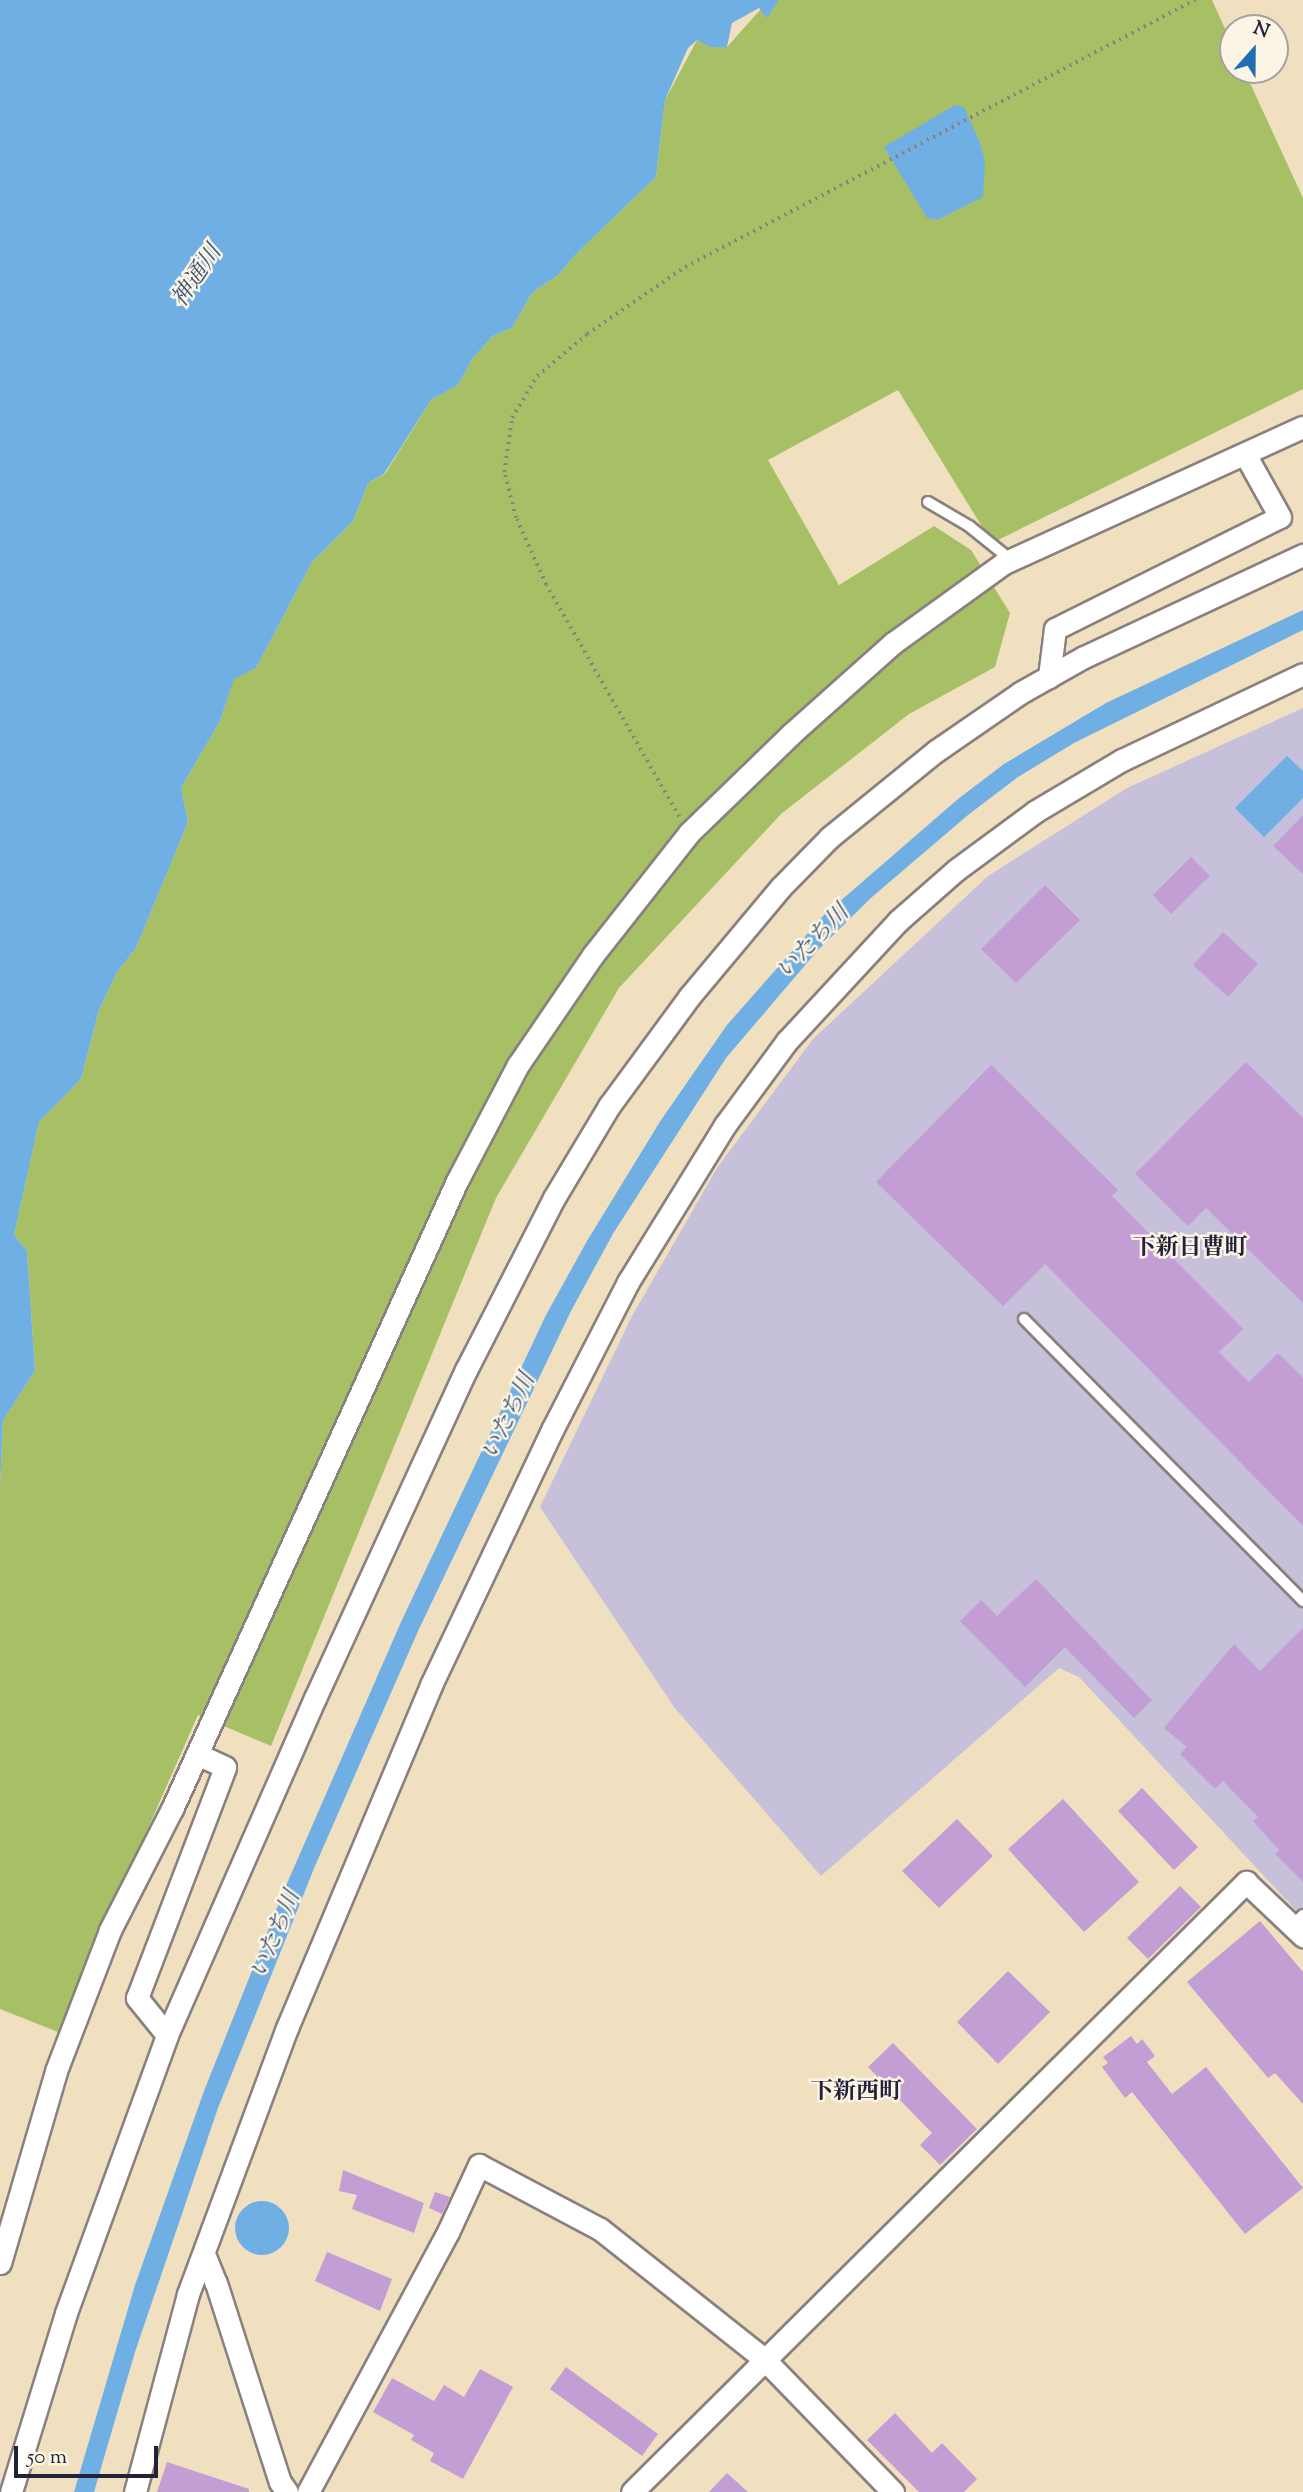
<!DOCTYPE html>
<html>
<head>
<meta charset="utf-8">
<style>
	body { margin:0 }
	#map { position:relative; width:1303px; height:2492px; overflow:hidden; background:#f1e0c0; font-family:"Sorts Mill Goudy","Noto Serif JP",serif }
	div>[style] { position:absolute }
	[style*='--x'] { left:calc(var(--x)*1px); top:calc(var(--y)*1px); width:calc(var(--w)*1px); rotate:calc(var(--a)*1deg) }
	.industrial>* { inset:0; background:#c6c0da }
	.green>* { inset:0; background:#a7c065 }
	.water>* { inset:0; background:#6fafe3 }
	.round { border-radius:50% }
	.building>* { inset:0; background:#c29ed5 }
	.path>* { height:3.5px; margin-top:-1.75px; transform-origin:0; background:repeating-linear-gradient(90deg,#8a817e 0 2px,transparent 0 7px) }
	.roads { filter:drop-shadow(2px 0 #8a817e) drop-shadow(-2px 0 #8a817e) drop-shadow(0 2px #8a817e) drop-shadow(0 -2px #8a817e) }
	.service>* { height:10px; margin:-5px; padding:0 5px; transform-origin:5px; border-radius:5px; background:#fff }
	.minor>* { height:21px; margin:-10.5px; padding:0 10.5px; transform-origin:10.5px; border-radius:10.5px; background:#fff }
	span { translate:-50% -50%; white-space:nowrap; text-align:center; line-height:1.15; -webkit-text-stroke:5px #fcf5e5; paint-order:stroke }
	.water-label { font-size:23px; color:#3d5376; font-style:italic }
	.neighbourhood-label { font-size:23px; color:#22223b; font-weight:700 }
	.north { position:absolute; left:1219px; top:14px; width:70px; height:70px; box-sizing:border-box; background:#fcf5e5; border:2px solid #a5a1a1; border-radius:50%; rotate:21deg; font-size:19px; font-weight:700; line-height:28px; text-align:center; color:#22223b }
	.north::after { content:''; display:block; margin:auto; width:24px; height:32px; background:#1f6fb2; clip-path:polygon(50% 0,100% 100%,50% 72%,0 100%) }
	.scale { position:absolute; left:14px; top:2446px; width:144px; height:32px; box-sizing:border-box; border:4px solid #22223b; border-top:0; padding-left:9px; font-size:21px; line-height:24px; white-space:nowrap; color:#22223b; -webkit-text-stroke:5px #fcf5e5; paint-order:stroke }
</style>
</head>
<body>
<div id="map">
	<div class="industrial">
		<div style="clip-path:polygon(1303px 708px,1303px 1918px,1079px 1677px,1059px 1668px,821px 1876px,674px 1707px,540px 1507px,632px 1316px,717px 1168px,813px 1039px,988px 876px,1127px 788px)"></div>
	</div>
	<div class="green">
		<div style="clip-path:polygon(769px 0,1212px 0,1233px 46px,1233px 70px,1244px 70px,1303px 198px,1303px 389px,992px 543px,898px 390px,768px 460px,839px 585px,934px 526px,971px 550px,1010px 613px,995px 667px,909px 714px,781px 814px,619px 988px,496px 1198px,271px 1746px,198px 1715px,58px 2032px,0 2009px,0 1487px,3px 1420px,35px 1371px,27px 1251px,14px 1235px,39px 1122px,81px 1079px,99px 1010px,117px 972px,136px 948px,188px 822px,181px 788px,220px 721px,234px 678px,256px 668px,312px 562px,353px 521px,368px 483px,385px 474px,431px 400px,458px 385px,472px 359px,493px 336px,512px 328px,532px 293px,558px 275px,578px 252px,656px 177px,665px 100px,697px 40px,727px 47px)"></div>
	</div>
	<div class="water">
		<div style="clip-path:polygon(0 0,779px 0,767px 18px,759px 8px,732px 23px,727px 47px,710px 47px,697px 40px,688px 48px,665px 100px,656px 177px,578px 252px,558px 275px,532px 293px,512px 328px,493px 336px,472px 359px,458px 385px,431px 400px,384px 474px,368px 483px,353px 521px,312px 562px,256px 668px,234px 679px,220px 721px,181px 788px,188px 822px,136px 948px,117px 972px,99px 1010px,81px 1079px,39px 1122px,14px 1235px,27px 1251px,35px 1371px,3px 1420px,0 1487px)"></div>
		<div style="clip-path:polygon(955px 105px,964px 107px,980px 143px,985px 162px,983px 197px,937px 220px,927px 218px,884px 147px)"></div>
		<div style="clip-path:polygon(1303px 610px,1303px 630px,1074px 743px,1018px 777px,968px 815px,872px 897px,818px 950px,726px 1058px,614px 1232px,571px 1311px,419px 1629px,315px 1866px,218px 2108px,135px 2352px,94px 2492px,74px 2492px,135px 2285px,204px 2091px,285px 1888px,401px 1622px,546px 1315px,587px 1241px,661px 1120px,727px 1025px,823px 916px,958px 799px,1004px 764px,1106px 703px)"></div>
		<div style="clip-path:polygon(1287px 756px,1303px 771px,1303px 798px,1264px 837px,1235px 808px)"></div>
		<div class="round" style="left:235px;top:2201px;width:54px;height:54px"></div>
	</div>
	<div class="building">
		<div style="clip-path:polygon(1303px 815px,1303px 874px,1273px 846px)"></div>
		<div style="clip-path:polygon(1191px 857px,1210px 876px,1171px 914px,1153px 895px)"></div>
		<div style="clip-path:polygon(1045px 885px,1080px 920px,1016px 983px,981px 949px)"></div>
		<div style="clip-path:polygon(1223px 932px,1258px 964px,1228px 997px,1193px 965px)"></div>
		<div style="clip-path:polygon(1246px 1062px,1303px 1118px,1303px 1303px,1206px 1208px,1188px 1226px,1135px 1174px)"></div>
		<div style="clip-path:polygon(991px 1065px,1118px 1190px,1112px 1196px,1243px 1329px,1219px 1352px,1249px 1382px,1278px 1353px,1303px 1378px,1303px 1526px,1045px 1264px,1003px 1306px,876px 1182px)"></div>
		<div style="clip-path:polygon(1036px 1579px,1152px 1700px,1134px 1718px,1065px 1647px,1025px 1687px,960px 1621px,981px 1600px,997px 1616px)"></div>
		<div style="clip-path:polygon(1303px 1628px,1303px 1882px,1275px 1854px,1279px 1850px,1253px 1821px,1258px 1817px,1223px 1781px,1215px 1789px,1180px 1754px,1187px 1747px,1164px 1728px,1234px 1644px,1260px 1671px)"></div>
		<div style="clip-path:polygon(1142px 1788px,1198px 1847px,1174px 1870px,1118px 1811px)"></div>
		<div style="clip-path:polygon(1063px 1799px,1139px 1882px,1084px 1932px,1008px 1849px)"></div>
		<div style="clip-path:polygon(957px 1819px,993px 1856px,939px 1908px,902px 1871px)"></div>
		<div style="clip-path:polygon(1180px 1886px,1201px 1907px,1148px 1959px,1127px 1938px)"></div>
		<div style="clip-path:polygon(1260px 1921px,1303px 1972px,1303px 2104px,1275px 2073px,1268px 2078px,1187px 1982px)"></div>
		<div style="clip-path:polygon(1008px 1971px,1050px 2012px,998px 2064px,957px 2022px)"></div>
		<div style="clip-path:polygon(1131px 2036px,1137px 2044px,1142px 2039px,1155px 2056px,1147px 2062px,1172px 2094px,1206px 2067px,1303px 2188px,1245px 2234px,1132px 2092px,1125px 2098px,1102px 2067px,1108px 2063px,1103px 2057px)"></div>
		<div style="clip-path:polygon(893px 2043px,977px 2129px,940px 2165px,920px 2145px,932px 2133px,868px 2067px)"></div>
		<div style="clip-path:polygon(343px 2170px,424px 2203px,414px 2233px,352px 2209px,357px 2195px,339px 2191px)"></div>
		<div style="clip-path:polygon(435px 2192px,450px 2197px,442px 2214px,429px 2208px)"></div>
		<div style="clip-path:polygon(327px 2252px,392px 2279px,380px 2311px,315px 2281px)"></div>
		<div style="clip-path:polygon(566px 2367px,658px 2434px,642px 2456px,550px 2389px)"></div>
		<div style="clip-path:polygon(480px 2369px,513px 2387px,463px 2479px,430px 2461px,434px 2453px,411px 2440px,414px 2435px,373px 2412px,392px 2378px,434px 2401px,444px 2385px,464px 2397px)"></div>
		<div style="clip-path:polygon(895px 2413px,932px 2453px,942px 2443px,977px 2479px,964px 2492px,919px 2492px,867px 2440px)"></div>
		<div style="clip-path:polygon(167px 2462px,249px 2489px,249px 2492px,157px 2492px)"></div>
		<div style="clip-path:polygon(727px 2473px,748px 2492px,709px 2492px)"></div>
	</div>
	<div class="path">
		<div style="--x:679;--y:817;--w:267;--a:-119.8"></div>
		<div style="--x:546;--y:585;--w:73;--a:-114.1"></div>
		<div style="--x:516;--y:518;--w:48;--a:-104.6"></div>
		<div style="--x:504;--y:472;--w:55;--a:-81.6"></div>
		<div style="--x:512;--y:418;--w:49;--a:-59.2"></div>
		<div style="--x:537;--y:376;--w:65;--a:-40"></div>
		<div style="--x:587;--y:334;--w:119;--a:-34.4"></div>
		<div style="--x:685;--y:267;--w:576;--a:-27.63"></div>
	</div>
	<div class="roads">
		<div class="service">
			<div style="--x:928;--y:502;--w:48;--a:30.3"></div>
			<div style="--x:969;--y:526;--w:54;--a:39"></div>
			<div style="--x:1024;--y:1319;--w:397;--a:45.3"></div>
			<div style="--x:1293;--y:1925;--w:14;--a:-45"></div>
		</div>
		<div class="minor">
			<div style="--x:1049;--y:677;--w:48;--a:-82.9"></div>
			<div style="--x:1055;--y:629;--w:251;--a:-26.5"></div>
			<div style="--x:1280;--y:517;--w:72;--a:-119.1"></div>
			<div style="--x:167;--y:2035;--w:48;--a:-129"></div>
			<div style="--x:137;--y:1998;--w:247;--a:-69.1"></div>
			<div style="--x:225;--y:1767;--w:31;--a:-155"></div>
			<div style="--x:204;--y:2254;--w:31;--a:68"></div>
			<div style="--x:216;--y:2283;--w:209;--a:72.2"></div>
			<div style="--x:280;--y:2482;--w:12;--a:55"></div>
			<div style="--x:0;--y:2263;--w:200;--a:-73.7"></div>
			<div style="--x:56;--y:2071;--w:151;--a:-69"></div>
			<div style="--x:110;--y:1930;--w:136;--a:-62.9"></div>
			<div style="--x:172;--y:1809;--w:690;--a:-65.59"></div>
			<div style="--x:457;--y:1181;--w:131;--a:-62.3"></div>
			<div style="--x:518;--y:1065;--w:133;--a:-55.7"></div>
			<div style="--x:593;--y:955;--w:155;--a:-51.8"></div>
			<div style="--x:689;--y:833;--w:142;--a:-44.1"></div>
			<div style="--x:791;--y:734;--w:137;--a:-41.7"></div>
			<div style="--x:893;--y:643;--w:137;--a:-35.8"></div>
			<div style="--x:1004;--y:563;--w:328;--a:-24.5"></div>
			<div style="--x:11;--y:2492;--w:187;--a:-72.9"></div>
			<div style="--x:66;--y:2313;--w:296;--a:-70"></div>
			<div style="--x:167;--y:2035;--w:368;--a:-66.3"></div>
			<div style="--x:315;--y:1698;--w:361;--a:-65.3"></div>
			<div style="--x:466;--y:1370;--w:193;--a:-62.9"></div>
			<div style="--x:554;--y:1198;--w:107;--a:-59.1"></div>
			<div style="--x:609;--y:1106;--w:135;--a:-53.7"></div>
			<div style="--x:689;--y:997;--w:143;--a:-50.1"></div>
			<div style="--x:781;--y:887;--w:70;--a:-45.6"></div>
			<div style="--x:830;--y:837;--w:136;--a:-39.1"></div>
			<div style="--x:936;--y:751;--w:102;--a:-34.6"></div>
			<div style="--x:1020;--y:693;--w:73;--a:-29.4"></div>
			<div style="--x:1084;--y:657;--w:242;--a:-25"></div>
			<div style="--x:135;--y:2492;--w:205;--a:-75"></div>
			<div style="--x:188;--y:2294;--w:284;--a:-69.6"></div>
			<div style="--x:287;--y:2028;--w:372;--a:-67.2"></div>
			<div style="--x:431;--y:1685;--w:282;--a:-64.6"></div>
			<div style="--x:552;--y:1430;--w:166;--a:-62.8"></div>
			<div style="--x:628;--y:1282;--w:185;--a:-58.3"></div>
			<div style="--x:725;--y:1125;--w:104;--a:-53.6"></div>
			<div style="--x:787;--y:1041;--w:163;--a:-47.2"></div>
			<div style="--x:898;--y:921;--w:77;--a:-41.3"></div>
			<div style="--x:956;--y:870;--w:99;--a:-36.4"></div>
			<div style="--x:1036;--y:811;--w:100;--a:-30.7"></div>
			<div style="--x:1122;--y:760;--w:200;--a:-25.4"></div>
			<div style="--x:308;--y:2492;--w:295;--a:-61.7"></div>
			<div style="--x:448;--y:2232;--w:74;--a:-65.2"></div>
			<div style="--x:479;--y:2165;--w:137;--a:27.9"></div>
			<div style="--x:600;--y:2229;--w:211;--a:38.4"></div>
			<div style="--x:765;--y:2360;--w:184;--a:45.9"></div>
			<div style="--x:632;--y:2492;--w:866;--a:-44.81"></div>
			<div style="--x:1246;--y:1882;--w:79;--a:43.5"></div>
		</div>
	</div>
	<div class="water-label">
		<span style="left:198px;top:277px;rotate:-56deg">神通川</span>
		<span style="left:814px;top:943px;rotate:-46deg">いたち川</span>
		<span style="left:510px;top:1417px;rotate:-64deg">いたち川</span>
		<span style="left:277px;top:1935px;rotate:-67deg">いたち川</span>
	</div>
	<div class="neighbourhood-label">
		<span style="left:1190px;top:1249px">下新日曹町</span>
		<span style="left:856px;top:2093px">下新西町</span>
	</div>
	<div class="north">N</div>
	<div class="scale">50 m</div>
</div>
</body>
</html>
